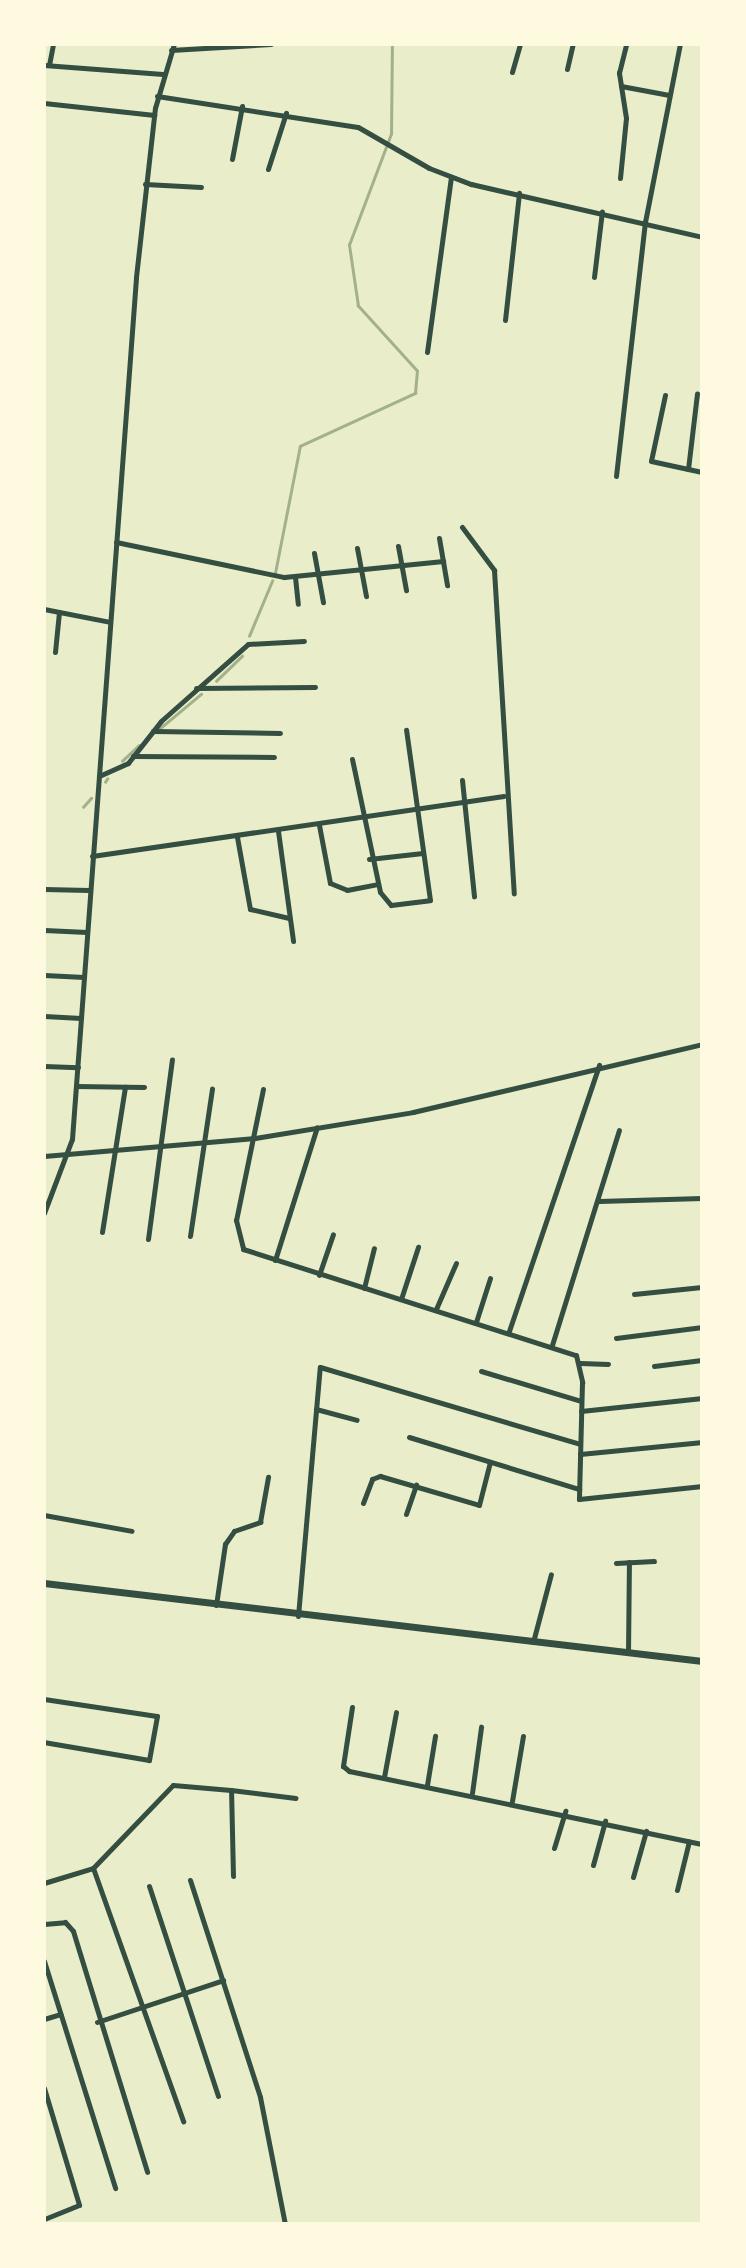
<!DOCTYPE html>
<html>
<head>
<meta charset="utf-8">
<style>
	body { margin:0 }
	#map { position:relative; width:746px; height:2268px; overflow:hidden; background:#e9edc9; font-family:"Alegreya Sans",sans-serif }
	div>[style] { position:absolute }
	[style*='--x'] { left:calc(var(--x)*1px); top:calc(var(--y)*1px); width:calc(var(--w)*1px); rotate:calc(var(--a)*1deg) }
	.stream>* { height:2.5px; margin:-1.25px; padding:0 1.25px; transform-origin:1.25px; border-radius:1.25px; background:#a3b18a }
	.minor>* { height:5px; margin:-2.5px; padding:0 2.5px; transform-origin:2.5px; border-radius:2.5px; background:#344e41 }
	.secondary>* { height:7px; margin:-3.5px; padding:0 3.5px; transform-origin:3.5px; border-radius:3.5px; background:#344e41 }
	span { translate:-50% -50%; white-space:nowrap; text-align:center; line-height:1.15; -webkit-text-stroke:6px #fefae0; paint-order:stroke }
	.frame { position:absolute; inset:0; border:46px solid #fefae0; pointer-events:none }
</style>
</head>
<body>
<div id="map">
	<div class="stream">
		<div style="--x:275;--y:573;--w:129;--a:-78.9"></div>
		<div style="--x:300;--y:446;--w:127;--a:-24.7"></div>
		<div style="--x:415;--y:393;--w:22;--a:-85"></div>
		<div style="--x:417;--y:371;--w:88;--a:-132.2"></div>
		<div style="--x:358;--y:306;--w:62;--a:-98.4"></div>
		<div style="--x:349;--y:245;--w:119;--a:-69.3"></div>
		<div style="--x:391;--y:134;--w:90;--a:-89.4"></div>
		<div style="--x:249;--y:636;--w:60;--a:-67.3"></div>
		<div style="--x:216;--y:681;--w:36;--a:-44"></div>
		<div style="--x:158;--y:730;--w:56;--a:-39.9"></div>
		<div style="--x:122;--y:761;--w:23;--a:-43"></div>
		<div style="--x:105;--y:782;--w:4;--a:-56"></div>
		<div style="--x:83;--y:807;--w:12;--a:-48"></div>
	</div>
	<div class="minor">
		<div style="--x:171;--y:50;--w:100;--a:-3.4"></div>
		<div style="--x:44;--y:65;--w:119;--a:4.3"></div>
		<div style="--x:49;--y:65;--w:21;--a:-79"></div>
		<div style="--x:567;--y:69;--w:26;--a:-77"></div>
		<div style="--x:512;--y:72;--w:29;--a:-74"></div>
		<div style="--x:621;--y:86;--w:49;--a:10.6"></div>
		<div style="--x:157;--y:96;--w:203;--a:8.8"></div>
		<div style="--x:358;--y:127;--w:82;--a:30"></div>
		<div style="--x:429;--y:168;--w:45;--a:20.9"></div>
		<div style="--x:471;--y:184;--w:237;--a:12.9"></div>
		<div style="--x:44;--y:103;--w:111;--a:6.2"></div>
		<div style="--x:232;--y:159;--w:54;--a:-79.3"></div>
		<div style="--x:268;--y:169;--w:59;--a:-72.2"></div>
		<div style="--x:620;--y:178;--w:60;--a:-84.3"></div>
		<div style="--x:626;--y:118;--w:46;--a:-98.8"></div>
		<div style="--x:619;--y:73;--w:30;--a:-76"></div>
		<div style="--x:145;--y:184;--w:56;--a:3.1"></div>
		<div style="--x:594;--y:277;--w:66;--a:-83.1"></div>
		<div style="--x:505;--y:320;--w:128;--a:-83.7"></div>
		<div style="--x:427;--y:352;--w:177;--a:-82.2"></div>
		<div style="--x:665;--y:395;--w:67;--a:102"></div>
		<div style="--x:651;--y:461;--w:52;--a:12.2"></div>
		<div style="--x:688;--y:469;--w:76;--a:-83.2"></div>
		<div style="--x:616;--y:476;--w:256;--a:-83.5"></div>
		<div style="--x:645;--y:222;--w:181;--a:-78.9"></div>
		<div style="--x:462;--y:527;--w:54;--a:53.3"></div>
		<div style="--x:494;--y:570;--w:324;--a:86.5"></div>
		<div style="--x:439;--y:538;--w:48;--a:80.3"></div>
		<div style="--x:116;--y:542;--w:172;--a:11.8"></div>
		<div style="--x:284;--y:577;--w:160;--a:-5.7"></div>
		<div style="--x:398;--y:546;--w:45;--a:79.7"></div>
		<div style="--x:357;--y:548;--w:49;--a:79.4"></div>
		<div style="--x:314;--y:553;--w:50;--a:79.6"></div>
		<div style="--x:295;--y:577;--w:27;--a:84"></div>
		<div style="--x:44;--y:609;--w:67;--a:11.1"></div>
		<div style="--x:55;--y:652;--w:40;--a:-84.3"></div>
		<div style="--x:196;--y:688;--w:119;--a:-0.5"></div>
		<div style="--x:153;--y:731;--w:127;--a:0.9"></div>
		<div style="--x:133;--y:756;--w:141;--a:0.4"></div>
		<div style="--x:352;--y:759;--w:136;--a:78.1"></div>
		<div style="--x:380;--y:892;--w:17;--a:50"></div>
		<div style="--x:391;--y:905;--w:39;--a:-7"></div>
		<div style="--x:430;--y:900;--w:172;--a:-98"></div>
		<div style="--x:99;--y:776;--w:32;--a:-24"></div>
		<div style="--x:128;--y:763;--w:53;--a:-51.8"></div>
		<div style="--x:161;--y:721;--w:116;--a:-41.5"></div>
		<div style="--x:248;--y:644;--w:56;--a:-3.1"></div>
		<div style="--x:462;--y:780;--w:117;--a:84.1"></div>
		<div style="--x:319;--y:825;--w:59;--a:79.3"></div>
		<div style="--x:330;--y:883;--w:18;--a:22"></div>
		<div style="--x:347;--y:890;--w:31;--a:-11"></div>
		<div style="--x:278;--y:831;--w:111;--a:82.2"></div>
		<div style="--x:237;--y:837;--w:73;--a:79.8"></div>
		<div style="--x:250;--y:909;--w:40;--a:13"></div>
		<div style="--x:92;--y:856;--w:416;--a:-8.3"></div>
		<div style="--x:369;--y:859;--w:54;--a:-6.3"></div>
		<div style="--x:44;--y:889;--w:45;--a:1.3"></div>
		<div style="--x:44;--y:930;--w:43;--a:2.7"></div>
		<div style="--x:44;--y:975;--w:40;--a:2.9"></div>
		<div style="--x:44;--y:1016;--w:37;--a:3"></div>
		<div style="--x:44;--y:1066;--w:34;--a:2"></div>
		<div style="--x:76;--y:1086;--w:68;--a:0.8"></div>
		<div style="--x:263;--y:1089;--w:134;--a:101.6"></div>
		<div style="--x:236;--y:1220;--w:30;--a:76"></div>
		<div style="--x:243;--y:1249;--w:349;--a:17.7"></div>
		<div style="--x:576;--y:1355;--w:28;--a:77"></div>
		<div style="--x:582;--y:1382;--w:117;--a:91.5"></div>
		<div style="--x:579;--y:1499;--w:124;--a:-6"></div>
		<div style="--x:44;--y:1156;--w:212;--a:-4.9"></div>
		<div style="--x:255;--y:1138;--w:160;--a:-9.3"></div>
		<div style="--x:413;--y:1112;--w:297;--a:-13.2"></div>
		<div style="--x:599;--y:1201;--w:103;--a:-1.7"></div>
		<div style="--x:44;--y:1213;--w:79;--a:-69.3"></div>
		<div style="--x:72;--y:1139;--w:864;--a:-85.75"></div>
		<div style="--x:136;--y:277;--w:170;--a:-83.6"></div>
		<div style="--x:155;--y:108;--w:67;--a:-73.5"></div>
		<div style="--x:102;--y:1232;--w:147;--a:-81"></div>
		<div style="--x:190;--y:1236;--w:149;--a:-81.5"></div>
		<div style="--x:148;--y:1239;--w:181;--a:-82.4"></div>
		<div style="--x:275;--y:1260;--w:139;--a:-72.5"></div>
		<div style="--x:319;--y:1275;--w:43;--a:-71.1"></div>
		<div style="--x:364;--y:1288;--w:41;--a:-76"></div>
		<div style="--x:634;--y:1294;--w:68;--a:-5.9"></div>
		<div style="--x:401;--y:1299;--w:55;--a:-71.9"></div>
		<div style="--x:436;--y:1309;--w:50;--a:-66.5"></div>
		<div style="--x:476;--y:1322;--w:46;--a:-72.3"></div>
		<div style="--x:509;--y:1331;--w:281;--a:-71.3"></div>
		<div style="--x:616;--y:1338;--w:87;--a:-7.3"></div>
		<div style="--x:552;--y:1345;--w:225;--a:-72.7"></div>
		<div style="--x:580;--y:1363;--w:28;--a:2"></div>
		<div style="--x:654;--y:1366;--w:48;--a:-7.1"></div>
		<div style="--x:481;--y:1371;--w:104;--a:16.7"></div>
		<div style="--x:316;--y:1409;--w:42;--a:15"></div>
		<div style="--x:581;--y:1411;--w:122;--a:-6.1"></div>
		<div style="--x:409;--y:1437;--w:178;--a:17"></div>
		<div style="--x:580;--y:1454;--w:123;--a:-5.6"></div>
		<div style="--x:363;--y:1503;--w:26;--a:-69"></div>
		<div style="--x:372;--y:1479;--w:9;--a:-21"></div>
		<div style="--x:380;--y:1476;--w:103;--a:16.3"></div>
		<div style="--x:479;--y:1505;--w:44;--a:-75.7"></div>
		<div style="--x:406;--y:1514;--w:31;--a:-71"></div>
		<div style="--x:44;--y:1515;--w:89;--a:10.3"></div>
		<div style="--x:616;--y:1563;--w:38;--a:-3"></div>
		<div style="--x:216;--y:1605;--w:62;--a:-81.6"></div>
		<div style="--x:225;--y:1544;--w:16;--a:-55"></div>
		<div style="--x:234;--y:1531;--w:28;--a:-19"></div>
		<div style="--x:260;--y:1522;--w:46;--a:-79.9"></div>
		<div style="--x:298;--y:1616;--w:250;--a:-85"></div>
		<div style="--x:320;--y:1367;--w:271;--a:16.5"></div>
		<div style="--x:533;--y:1642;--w:70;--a:-75.2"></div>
		<div style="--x:628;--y:1653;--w:91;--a:-89.4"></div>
		<div style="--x:44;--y:1699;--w:114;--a:8.6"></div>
		<div style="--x:157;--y:1716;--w:45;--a:100.3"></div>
		<div style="--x:149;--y:1760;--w:107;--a:-170.3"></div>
		<div style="--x:352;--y:1707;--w:60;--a:98.7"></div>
		<div style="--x:343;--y:1766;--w:8;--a:40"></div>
		<div style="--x:349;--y:1771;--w:360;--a:11.7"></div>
		<div style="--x:384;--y:1777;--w:66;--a:-79.5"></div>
		<div style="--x:427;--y:1785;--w:50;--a:-80.7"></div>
		<div style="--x:472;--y:1793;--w:67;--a:-82.2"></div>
		<div style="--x:512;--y:1801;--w:66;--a:-80.4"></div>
		<div style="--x:554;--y:1848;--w:39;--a:-73"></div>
		<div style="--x:593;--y:1865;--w:46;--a:-74.7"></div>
		<div style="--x:93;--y:1868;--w:269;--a:70.4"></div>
		<div style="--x:233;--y:1876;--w:86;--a:-91.3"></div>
		<div style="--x:231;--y:1790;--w:65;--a:7"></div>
		<div style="--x:633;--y:1877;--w:48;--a:-74.2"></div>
		<div style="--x:190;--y:1880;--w:228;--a:72.1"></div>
		<div style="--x:260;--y:2097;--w:129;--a:78.9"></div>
		<div style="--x:44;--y:1883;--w:51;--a:-17"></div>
		<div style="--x:93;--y:1868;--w:115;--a:-46.1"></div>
		<div style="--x:173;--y:1785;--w:58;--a:4.9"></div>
		<div style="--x:149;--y:1886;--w:221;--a:71.8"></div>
		<div style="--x:677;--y:1890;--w:50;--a:-76.2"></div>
		<div style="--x:44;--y:1924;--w:21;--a:-5"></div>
		<div style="--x:65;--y:1922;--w:12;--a:48"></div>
		<div style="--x:73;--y:1931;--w:252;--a:72.9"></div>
		<div style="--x:44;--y:1961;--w:238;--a:72.6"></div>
		<div style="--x:44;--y:2019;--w:17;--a:-17"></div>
		<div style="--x:97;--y:2022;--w:133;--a:-18.4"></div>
		<div style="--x:44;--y:2088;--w:122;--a:73.3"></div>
		<div style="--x:79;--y:2205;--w:38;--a:158"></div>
	</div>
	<div class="secondary">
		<div style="--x:44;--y:1583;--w:663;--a:6.76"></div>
	</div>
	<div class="frame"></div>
</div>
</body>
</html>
